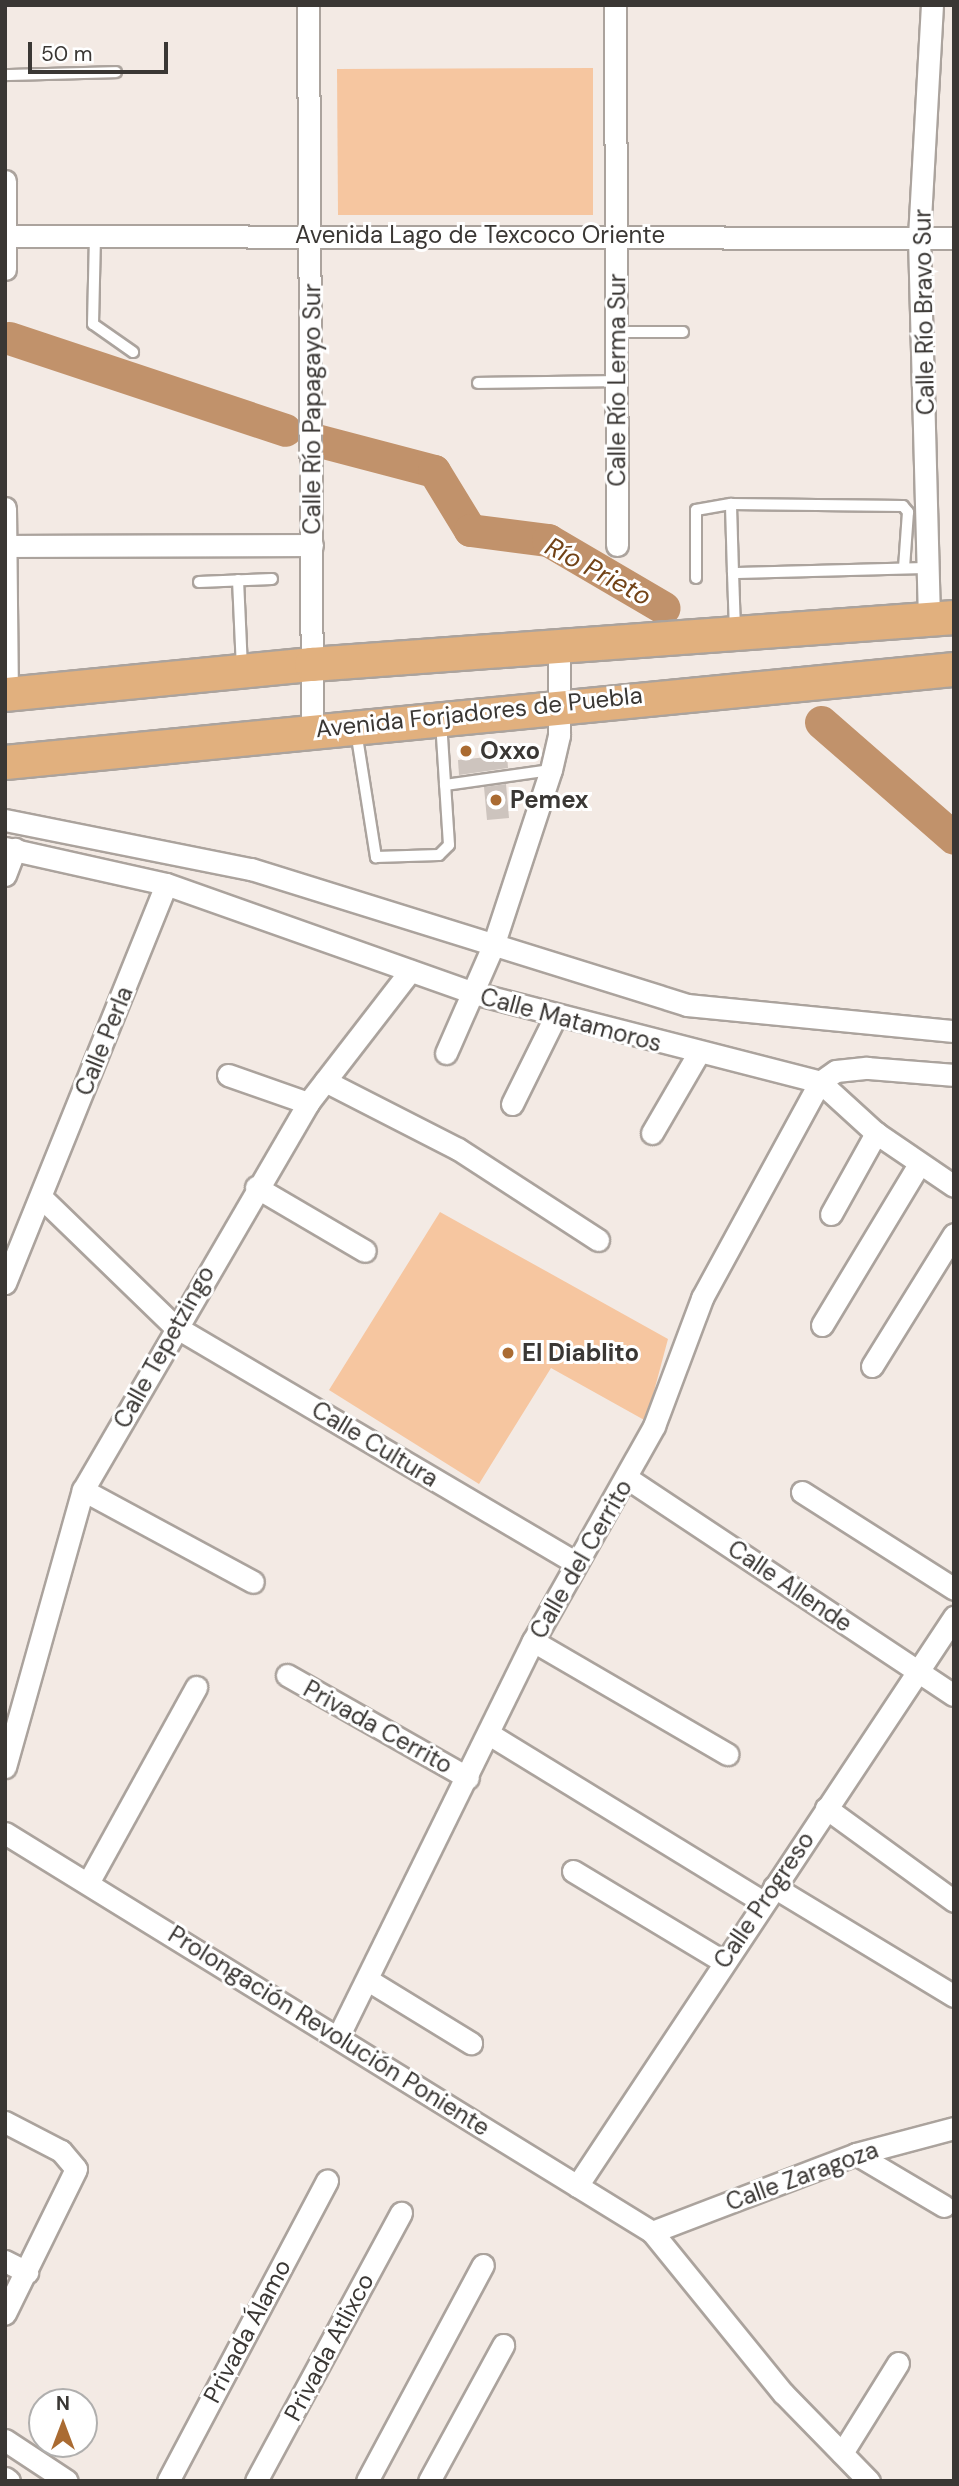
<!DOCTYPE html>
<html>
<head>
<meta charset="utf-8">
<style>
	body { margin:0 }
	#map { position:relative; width:959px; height:2486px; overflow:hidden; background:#f3eae4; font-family:"DM Sans",sans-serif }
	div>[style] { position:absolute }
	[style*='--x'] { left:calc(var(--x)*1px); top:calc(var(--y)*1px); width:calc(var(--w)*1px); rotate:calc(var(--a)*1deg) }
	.green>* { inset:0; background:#f6c6a0 }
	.river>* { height:33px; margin:-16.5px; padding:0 16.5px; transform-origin:16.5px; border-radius:16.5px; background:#c1926b }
	.building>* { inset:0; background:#cdc4be }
	.roads { filter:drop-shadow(2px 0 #aba39d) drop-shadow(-2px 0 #aba39d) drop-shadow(0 2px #aba39d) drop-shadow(0 -2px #aba39d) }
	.lane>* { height:10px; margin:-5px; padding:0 5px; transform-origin:5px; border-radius:5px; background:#fff }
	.street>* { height:21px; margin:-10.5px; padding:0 10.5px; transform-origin:10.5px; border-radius:10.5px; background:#fff }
	.primary>* { height:33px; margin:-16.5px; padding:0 16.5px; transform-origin:16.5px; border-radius:16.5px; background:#e1b07e }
	.dots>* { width:19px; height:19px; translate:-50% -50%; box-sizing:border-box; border:4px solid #fff; border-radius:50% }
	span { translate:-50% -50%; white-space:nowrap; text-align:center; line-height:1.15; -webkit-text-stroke:6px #fff; paint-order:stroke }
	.street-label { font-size:24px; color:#3a3734 }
	.poi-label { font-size:24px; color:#3a3734; font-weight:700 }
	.left { translate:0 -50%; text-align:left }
	.water-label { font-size:26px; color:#724317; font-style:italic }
	.frame { position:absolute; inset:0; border:7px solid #3a3734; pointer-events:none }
	.north { position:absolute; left:28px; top:2388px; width:70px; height:70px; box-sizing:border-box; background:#fff; border:2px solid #b0afae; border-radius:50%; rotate:0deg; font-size:19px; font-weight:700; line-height:28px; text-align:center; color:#3a3734 }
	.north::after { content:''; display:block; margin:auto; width:24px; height:32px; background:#aa6b32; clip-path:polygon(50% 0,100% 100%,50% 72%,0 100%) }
	.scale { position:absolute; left:28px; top:42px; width:140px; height:32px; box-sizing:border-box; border:4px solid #3a3734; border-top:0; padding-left:9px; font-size:21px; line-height:24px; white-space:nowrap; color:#3a3734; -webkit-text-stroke:5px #fff; paint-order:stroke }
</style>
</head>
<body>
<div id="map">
	<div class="green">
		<div style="clip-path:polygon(593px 68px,593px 215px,338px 215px,337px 69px)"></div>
		<div style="clip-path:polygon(440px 1212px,668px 1339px,646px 1421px,551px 1368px,479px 1484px,329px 1390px)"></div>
	</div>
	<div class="river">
		<div style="--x:9;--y:338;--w:291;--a:18.4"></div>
		<div style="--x:316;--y:440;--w:122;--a:14.7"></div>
		<div style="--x:434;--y:471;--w:69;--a:58.6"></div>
		<div style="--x:470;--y:530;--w:79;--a:7.3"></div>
		<div style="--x:548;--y:540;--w:134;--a:30.4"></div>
		<div style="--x:821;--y:722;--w:176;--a:41.1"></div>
	</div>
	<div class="building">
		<div style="clip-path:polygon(507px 755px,508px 768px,459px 775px,458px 760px)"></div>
		<div style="clip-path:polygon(506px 784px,509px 818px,487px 820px,484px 787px)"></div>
	</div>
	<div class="roads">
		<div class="lane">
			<div style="--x:5;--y:75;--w:111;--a:-1.5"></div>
			<div style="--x:95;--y:236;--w:88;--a:91.3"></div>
			<div style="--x:93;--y:324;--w:49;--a:35"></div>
			<div style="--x:618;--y:332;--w:65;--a:0"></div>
			<div style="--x:478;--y:383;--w:139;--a:-0.8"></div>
			<div style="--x:733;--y:573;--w:69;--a:-91.7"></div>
			<div style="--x:731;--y:504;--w:172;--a:0.7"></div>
			<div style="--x:903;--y:506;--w:8;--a:50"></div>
			<div style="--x:908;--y:512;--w:56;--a:94.1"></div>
			<div style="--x:696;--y:578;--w:68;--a:-90"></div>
			<div style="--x:696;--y:510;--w:36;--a:-10"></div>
			<div style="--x:238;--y:580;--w:88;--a:87.4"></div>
			<div style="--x:199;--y:582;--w:73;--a:-2.4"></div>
			<div style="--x:735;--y:630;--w:57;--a:-92"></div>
			<div style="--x:733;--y:573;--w:196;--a:-1.5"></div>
			<div style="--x:356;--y:731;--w:128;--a:81"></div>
			<div style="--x:376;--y:857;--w:63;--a:-1.8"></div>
			<div style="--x:439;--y:855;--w:14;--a:-45"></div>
			<div style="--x:449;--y:845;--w:123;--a:-93.7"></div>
			<div style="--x:445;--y:785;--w:107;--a:-8.1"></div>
		</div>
		<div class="street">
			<div style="--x:308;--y:5;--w:723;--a:89.68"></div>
			<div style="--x:615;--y:5;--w:540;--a:89.79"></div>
			<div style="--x:5;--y:181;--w:88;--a:90"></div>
			<div style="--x:5;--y:236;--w:949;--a:0.12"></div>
			<div style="--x:5;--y:508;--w:186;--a:89.4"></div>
			<div style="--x:5;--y:546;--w:307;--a:-0.2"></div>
			<div style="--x:929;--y:619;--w:382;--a:-91.5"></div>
			<div style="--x:919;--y:237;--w:232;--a:-86.8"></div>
			<div style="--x:5;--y:820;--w:251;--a:11.3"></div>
			<div style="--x:251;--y:869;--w:457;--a:17.3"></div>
			<div style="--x:687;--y:1005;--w:268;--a:5.6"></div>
			<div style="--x:5;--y:848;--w:165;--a:12.6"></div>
			<div style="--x:166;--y:884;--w:327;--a:19.5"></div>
			<div style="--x:474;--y:993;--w:357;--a:14.4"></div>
			<div style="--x:820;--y:1082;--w:76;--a:42.3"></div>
			<div style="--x:876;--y:1133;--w:94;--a:34.2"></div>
			<div style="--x:5;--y:875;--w:28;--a:-69"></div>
			<div style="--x:446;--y:1053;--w:117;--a:-66.3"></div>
			<div style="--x:493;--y:946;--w:185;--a:-71.8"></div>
			<div style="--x:551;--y:770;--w:36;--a:-77"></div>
			<div style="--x:559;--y:735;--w:90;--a:-90"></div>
			<div style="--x:228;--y:1075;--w:85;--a:19.3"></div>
			<div style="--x:325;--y:1081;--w:149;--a:27.1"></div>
			<div style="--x:458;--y:1149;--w:167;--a:33"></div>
			<div style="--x:512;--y:1104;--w:97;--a:-63.7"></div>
			<div style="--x:652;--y:1133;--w:91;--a:-59.8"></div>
			<div style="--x:256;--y:1187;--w:126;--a:30.4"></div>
			<div style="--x:42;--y:1198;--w:184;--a:44.1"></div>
			<div style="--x:174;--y:1326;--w:465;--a:30.5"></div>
			<div style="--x:831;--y:1214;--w:93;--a:-60.9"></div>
			<div style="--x:5;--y:1283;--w:430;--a:-68"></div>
			<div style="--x:822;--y:1325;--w:188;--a:-58.9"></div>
			<div style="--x:872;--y:1366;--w:155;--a:-58.2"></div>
			<div style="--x:627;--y:1478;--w:392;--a:33.6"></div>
			<div style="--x:83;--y:1490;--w:193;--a:28.4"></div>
			<div style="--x:802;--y:1492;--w:180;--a:32.5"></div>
			<div style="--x:533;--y:1641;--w:225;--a:30.2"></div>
			<div style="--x:287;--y:1675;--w:208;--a:29.6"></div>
			<div style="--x:489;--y:1734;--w:321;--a:31.5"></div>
			<div style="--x:5;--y:1767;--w:288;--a:-74.3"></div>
			<div style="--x:83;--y:1490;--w:448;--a:-59.8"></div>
			<div style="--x:308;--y:1103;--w:167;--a:-52.3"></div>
			<div style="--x:826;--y:1808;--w:158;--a:36"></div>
			<div style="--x:5;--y:1833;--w:760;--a:31.66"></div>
			<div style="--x:652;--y:2232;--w:208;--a:50.9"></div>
			<div style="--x:783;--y:2393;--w:123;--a:45.7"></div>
			<div style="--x:573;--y:1871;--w:175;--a:31"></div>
			<div style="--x:88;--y:1883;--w:224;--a:-61.1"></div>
			<div style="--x:774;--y:1887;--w:210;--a:31.2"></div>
			<div style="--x:368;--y:1980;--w:121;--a:31.5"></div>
			<div style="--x:339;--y:2035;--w:439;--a:-63.8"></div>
			<div style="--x:533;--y:1641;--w:247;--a:-60.6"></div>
			<div style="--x:654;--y:1426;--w:137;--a:-69.4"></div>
			<div style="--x:702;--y:1298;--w:246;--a:-61.4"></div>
			<div style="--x:820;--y:1082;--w:19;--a:-35"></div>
			<div style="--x:836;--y:1071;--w:31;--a:-6"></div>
			<div style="--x:867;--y:1068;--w:87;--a:4.6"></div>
			<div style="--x:5;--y:2122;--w:63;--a:27.4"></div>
			<div style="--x:61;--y:2151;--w:23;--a:50"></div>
			<div style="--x:76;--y:2169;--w:161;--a:116.2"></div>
			<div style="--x:856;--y:2154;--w:102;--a:30.6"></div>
			<div style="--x:577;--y:2186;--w:683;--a:-56.47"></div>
			<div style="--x:652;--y:2232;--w:218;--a:-20.9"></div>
			<div style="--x:856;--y:2154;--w:101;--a:-14.9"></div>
			<div style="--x:5;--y:2261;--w:25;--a:27"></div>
			<div style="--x:5;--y:2440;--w:74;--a:33.5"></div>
			<div style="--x:842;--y:2453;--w:106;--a:-58.1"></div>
			<div style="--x:5;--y:2478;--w:5;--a:37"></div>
			<div style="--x:168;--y:2481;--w:340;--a:-62.1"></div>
			<div style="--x:256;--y:2481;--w:305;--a:-61.6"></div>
			<div style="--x:367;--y:2481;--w:245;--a:-61.8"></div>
			<div style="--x:429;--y:2481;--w:155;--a:-61.4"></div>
		</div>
		<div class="primary">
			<div style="--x:5;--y:694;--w:307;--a:-5.6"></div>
			<div style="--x:311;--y:664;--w:645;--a:-4.18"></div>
			<div style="--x:5;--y:762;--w:954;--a:-5.6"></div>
		</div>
	</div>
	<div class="dots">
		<div style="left:466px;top:751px;background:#aa6b32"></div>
		<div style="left:496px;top:800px;background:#aa6b32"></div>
		<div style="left:508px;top:1353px;background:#aa6b32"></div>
	</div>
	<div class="street-label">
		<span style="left:480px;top:235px">Avenida Lago de Texcoco Oriente</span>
		<span style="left:924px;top:312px;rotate:-91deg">Calle Río Bravo Sur</span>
		<span style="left:617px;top:380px;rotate:-90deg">Calle Río Lerma Sur</span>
		<span style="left:312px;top:409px;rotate:-90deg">Calle Río Papagayo Sur</span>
		<span style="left:479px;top:712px;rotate:-6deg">Avenida Forjadores de Puebla</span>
		<span style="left:571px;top:1020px;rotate:15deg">Calle Matamoros</span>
		<span style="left:104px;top:1041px;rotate:-68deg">Calle Perla</span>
		<span style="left:164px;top:1347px;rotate:-61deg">Calle Tepetzingo</span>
		<span style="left:375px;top:1444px;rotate:31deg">Calle Cultura</span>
		<span style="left:581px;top:1559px;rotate:-60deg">Calle del Cerrito</span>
		<span style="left:790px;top:1586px;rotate:34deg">Calle Allende</span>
		<span style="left:378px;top:1727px;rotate:29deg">Privada Cerrito</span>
		<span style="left:764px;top:1900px;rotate:-56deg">Calle Progreso</span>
		<span style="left:329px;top:2031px;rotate:32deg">Prolongación Revolución Poniente</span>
		<span style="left:802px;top:2176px;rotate:-20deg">Calle Zaragoza</span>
		<span style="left:247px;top:2331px;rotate:-62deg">Privada Álamo</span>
		<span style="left:329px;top:2347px;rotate:-62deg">Privada Atlixco</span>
	</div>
	<div class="poi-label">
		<span class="left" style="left:480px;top:751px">Oxxo</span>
		<span class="left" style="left:510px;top:800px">Pemex</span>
		<span class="left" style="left:522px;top:1353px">El Diablito</span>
	</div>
	<div class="water-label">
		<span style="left:598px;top:572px;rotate:28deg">Río Prieto</span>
	</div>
	<div class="frame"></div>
	<div class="north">N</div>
	<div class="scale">50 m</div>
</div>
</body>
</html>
